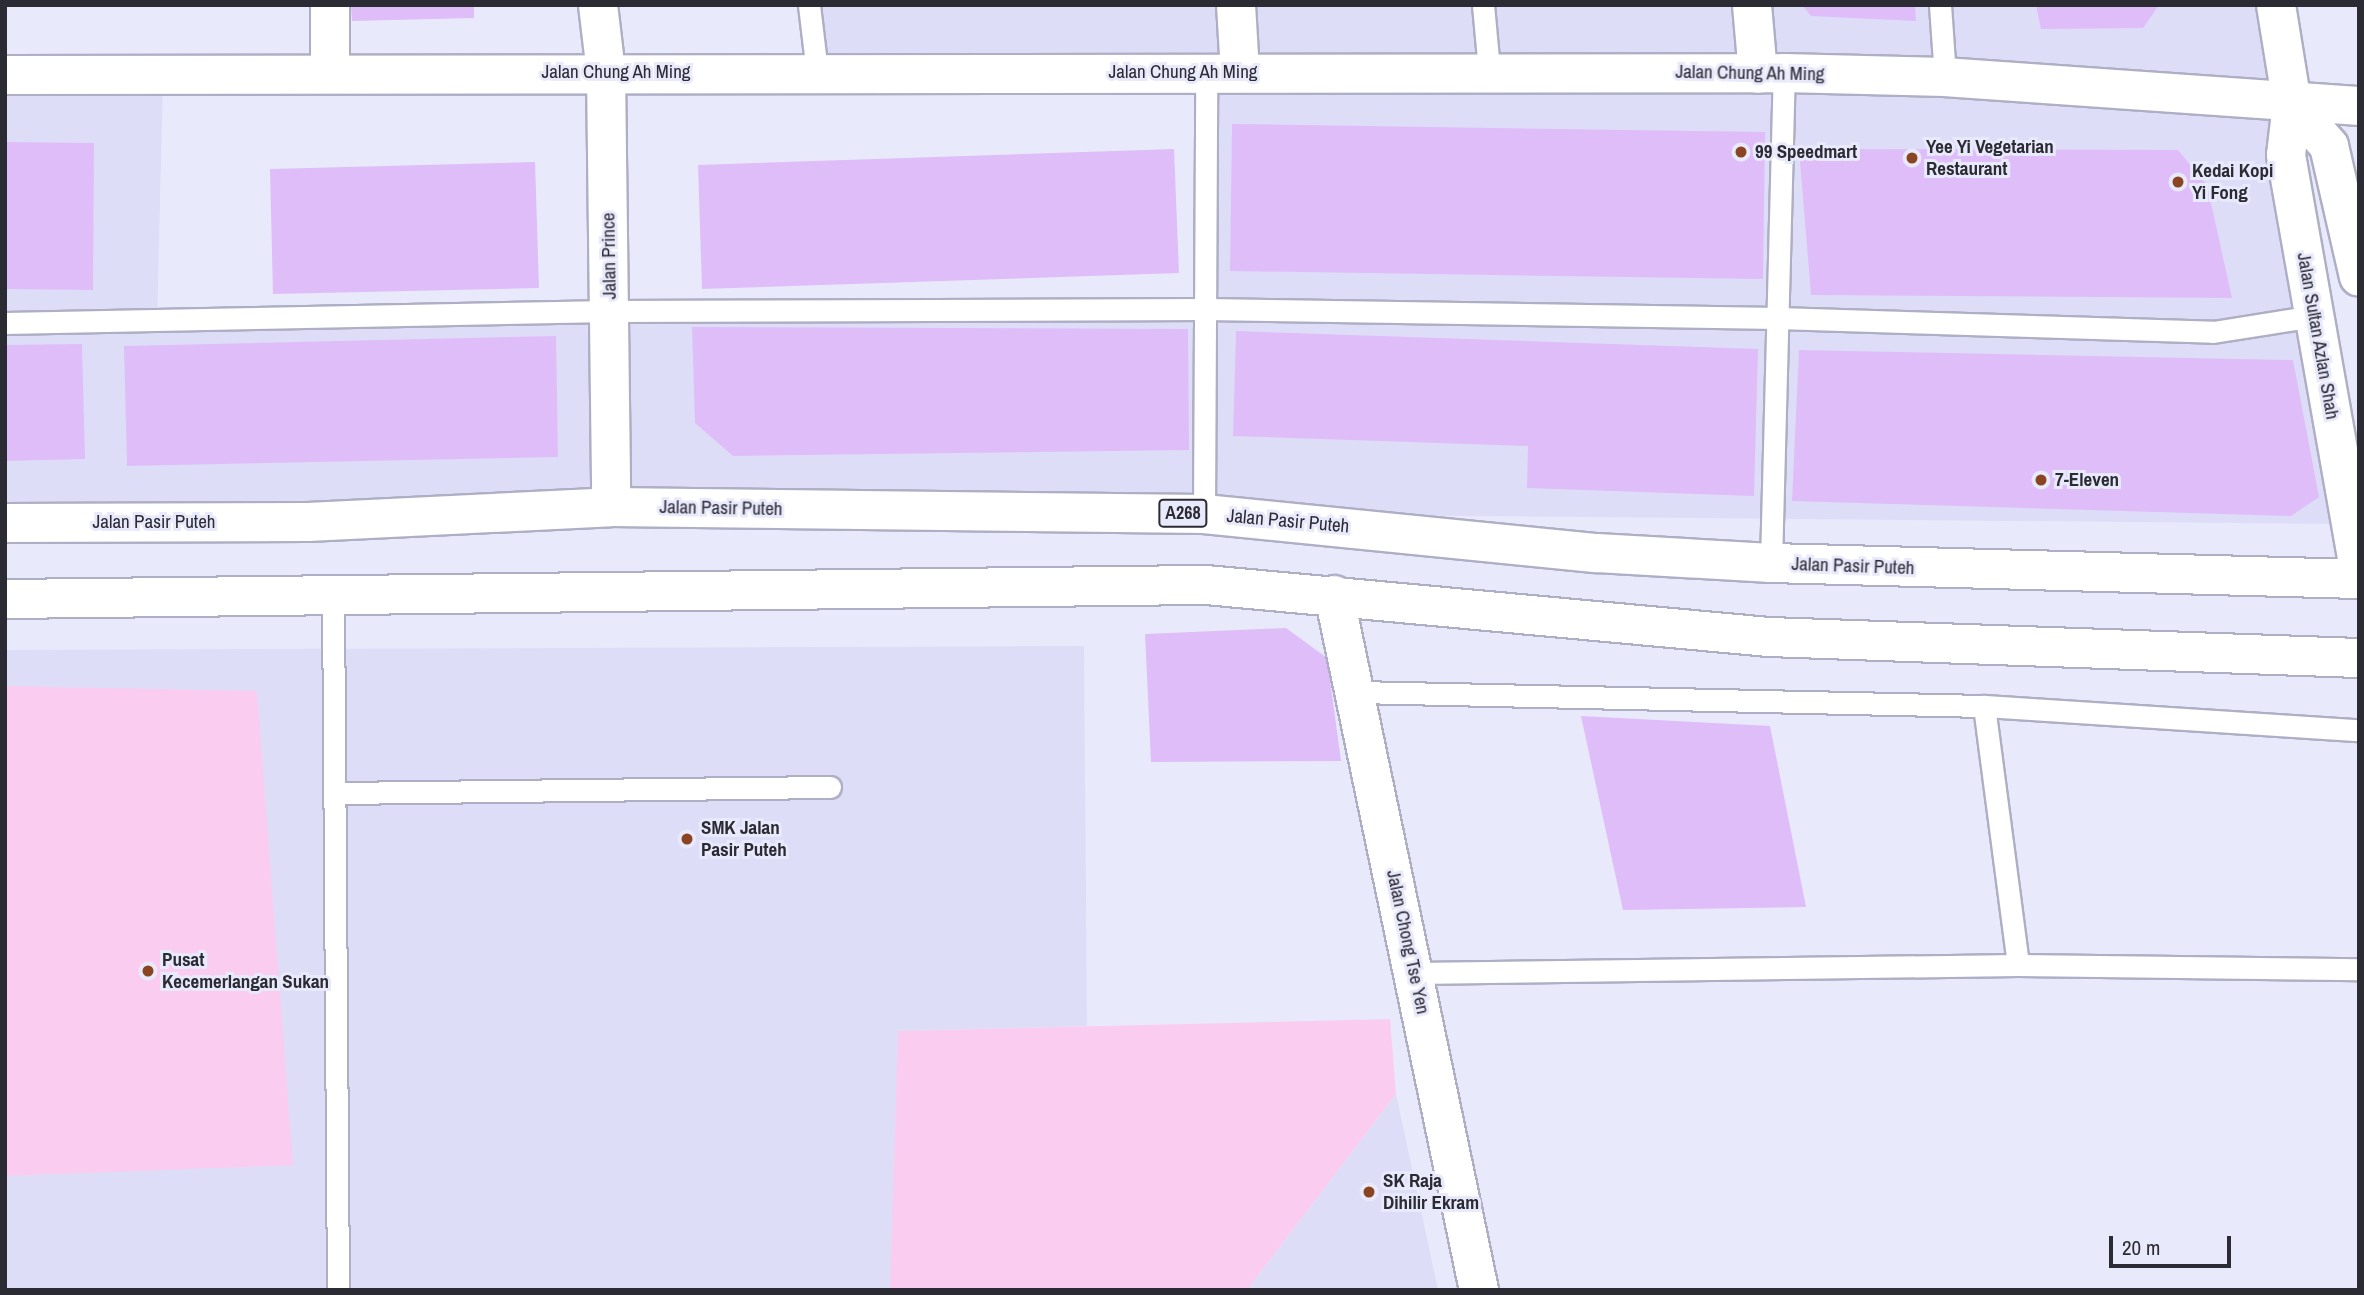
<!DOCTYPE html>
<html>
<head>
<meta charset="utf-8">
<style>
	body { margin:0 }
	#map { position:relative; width:2364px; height:1295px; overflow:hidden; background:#e9e9fc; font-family:"Archivo Narrow",sans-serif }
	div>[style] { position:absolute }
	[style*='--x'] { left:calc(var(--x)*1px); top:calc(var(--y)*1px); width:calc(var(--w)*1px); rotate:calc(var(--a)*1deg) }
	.built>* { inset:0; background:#deddf7 }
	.green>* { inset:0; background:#facdf0 }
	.building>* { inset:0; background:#dfbdf9 }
	.roads { filter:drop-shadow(2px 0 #aeaec5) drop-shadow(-2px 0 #aeaec5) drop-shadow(0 2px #aeaec5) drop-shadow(0 -2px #aeaec5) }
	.lane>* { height:21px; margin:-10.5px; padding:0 10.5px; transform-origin:10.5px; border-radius:10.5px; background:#fff }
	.street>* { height:38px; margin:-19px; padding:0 19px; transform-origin:19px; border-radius:19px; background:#fff }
	.primary>* { height:38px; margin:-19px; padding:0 19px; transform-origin:19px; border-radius:19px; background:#fff }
	.dots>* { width:19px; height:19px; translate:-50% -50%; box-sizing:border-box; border:4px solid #e9e9fc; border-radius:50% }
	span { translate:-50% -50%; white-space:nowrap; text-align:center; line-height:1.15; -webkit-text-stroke:6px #e9e9fc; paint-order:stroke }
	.shield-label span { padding:2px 5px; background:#e9e9fc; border:2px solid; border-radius:5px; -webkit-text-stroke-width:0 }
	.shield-label { font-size:18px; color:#2b2b34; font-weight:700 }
	.street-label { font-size:19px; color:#2b2b34 }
	.poi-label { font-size:19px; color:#2b2b34; font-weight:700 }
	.left { translate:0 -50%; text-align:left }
	.frame { position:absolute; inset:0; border:7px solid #2b2b34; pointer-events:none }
	.scale { position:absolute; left:2109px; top:1236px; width:122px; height:32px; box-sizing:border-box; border:4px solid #2b2b34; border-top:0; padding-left:9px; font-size:21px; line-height:24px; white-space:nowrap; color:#2b2b34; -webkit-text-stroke:5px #e9e9fc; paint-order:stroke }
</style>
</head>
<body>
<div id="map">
	<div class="built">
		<div style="clip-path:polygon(803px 5px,2263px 5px,2354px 524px,5px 503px,5px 81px,163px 80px,157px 322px,1199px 311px,1204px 77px,809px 74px)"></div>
		<div style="clip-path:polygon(1084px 646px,1087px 1026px,898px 1031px,893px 1290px,5px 1290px,5px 650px)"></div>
		<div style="clip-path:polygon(1396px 1094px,1438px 1290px,1247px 1290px)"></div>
	</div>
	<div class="green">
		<div style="clip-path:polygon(5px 686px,257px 691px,293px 1165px,5px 1176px)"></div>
		<div style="clip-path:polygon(1390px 1019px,1396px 1094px,1247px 1290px,890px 1290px,898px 1031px)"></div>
	</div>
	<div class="building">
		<div style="clip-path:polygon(351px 5px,474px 5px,474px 18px,352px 21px)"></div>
		<div style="clip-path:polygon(1802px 5px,1915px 5px,1916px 21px,1811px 16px)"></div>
		<div style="clip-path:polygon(2036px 5px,2159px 5px,2143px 28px,2041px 29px)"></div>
		<div style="clip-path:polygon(1232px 124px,1765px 132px,1763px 279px,1230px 271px)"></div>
		<div style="clip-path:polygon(5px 142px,94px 143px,93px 290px,5px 289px)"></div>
		<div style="clip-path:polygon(1174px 149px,1179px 273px,702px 289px,698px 165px)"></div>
		<div style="clip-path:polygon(1799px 149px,2178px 150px,2207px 185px,2232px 298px,1811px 295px)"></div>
		<div style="clip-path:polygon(535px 162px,539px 288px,273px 294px,270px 169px)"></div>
		<div style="clip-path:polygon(692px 327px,1188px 329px,1189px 450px,733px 456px,695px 423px)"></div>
		<div style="clip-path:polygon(1236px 331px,1758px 349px,1754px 496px,1527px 488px,1528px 446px,1233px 436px)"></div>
		<div style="clip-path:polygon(556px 336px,558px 457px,127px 466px,124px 346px)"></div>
		<div style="clip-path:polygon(82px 344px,85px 459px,5px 461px,5px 345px)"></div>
		<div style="clip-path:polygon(1799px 350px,2293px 360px,2319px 497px,2291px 516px,1792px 501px)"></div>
		<div style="clip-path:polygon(1286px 628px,1327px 658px,1341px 761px,1151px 762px,1145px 634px)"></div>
		<div style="clip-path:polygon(1581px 716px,1770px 726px,1806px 907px,1623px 910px)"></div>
	</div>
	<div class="roads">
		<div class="lane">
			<div style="--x:809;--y:5;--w:67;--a:83.2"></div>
			<div style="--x:1483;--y:5;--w:65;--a:84.7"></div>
			<div style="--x:1940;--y:5;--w:72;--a:86"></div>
			<div style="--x:5;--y:323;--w:605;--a:-1.14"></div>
			<div style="--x:610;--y:311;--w:595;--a:-0.19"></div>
			<div style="--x:1205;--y:309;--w:573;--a:0.9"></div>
			<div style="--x:1778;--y:318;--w:435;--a:1.8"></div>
			<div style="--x:2213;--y:332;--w:102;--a:-9"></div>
			<div style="--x:1204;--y:514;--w:442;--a:-89.7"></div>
			<div style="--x:1771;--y:563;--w:490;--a:-88.5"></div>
			<div style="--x:333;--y:597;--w:693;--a:89.59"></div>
			<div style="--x:1357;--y:692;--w:627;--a:1.28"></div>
			<div style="--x:1984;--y:706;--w:376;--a:3.7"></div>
			<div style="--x:1984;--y:706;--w:261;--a:82.5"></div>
			<div style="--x:338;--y:793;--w:492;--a:-0.7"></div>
			<div style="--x:1415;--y:973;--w:603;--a:-0.76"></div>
			<div style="--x:2018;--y:965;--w:341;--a:0.7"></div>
		</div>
		<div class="street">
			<div style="--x:330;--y:5;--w:69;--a:90"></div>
			<div style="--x:598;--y:5;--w:67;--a:83.2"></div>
			<div style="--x:606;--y:72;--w:435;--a:89.3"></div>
			<div style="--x:1236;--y:5;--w:67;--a:86.6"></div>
			<div style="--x:1752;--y:5;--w:69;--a:85"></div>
			<div style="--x:5;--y:75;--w:1779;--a:-0.06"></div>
			<div style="--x:1784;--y:73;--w:161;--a:1.4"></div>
			<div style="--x:1945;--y:77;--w:415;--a:4"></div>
			<div style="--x:1334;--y:595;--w:710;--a:78.22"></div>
		</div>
		<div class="primary">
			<div style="--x:2276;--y:5;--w:100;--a:80.8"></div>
			<div style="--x:2292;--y:104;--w:51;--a:96.7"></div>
			<div style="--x:2286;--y:155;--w:419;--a:80"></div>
			<div style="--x:2292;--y:104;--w:56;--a:48.6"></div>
			<div style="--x:2329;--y:146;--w:134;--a:77.1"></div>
			<div style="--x:5;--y:523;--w:303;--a:-0.2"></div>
			<div style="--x:308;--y:522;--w:303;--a:-2.8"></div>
			<div style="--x:611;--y:507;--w:593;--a:0.68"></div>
			<div style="--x:1204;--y:514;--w:395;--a:5.7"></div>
			<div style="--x:1597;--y:553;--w:174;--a:3.3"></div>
			<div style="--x:1771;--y:563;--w:588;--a:1.56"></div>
			<div style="--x:5;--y:599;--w:1201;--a:-0.67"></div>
			<div style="--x:1206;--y:585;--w:565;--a:5.28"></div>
			<div style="--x:1769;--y:637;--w:590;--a:2.04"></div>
		</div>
	</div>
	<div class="dots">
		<div style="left:1741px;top:152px;background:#8b4421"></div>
		<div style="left:1912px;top:158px;background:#8b4421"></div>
		<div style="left:2178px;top:182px;background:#8b4421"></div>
		<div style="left:2041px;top:480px;background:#8b4421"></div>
		<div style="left:687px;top:839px;background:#8b4421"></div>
		<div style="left:148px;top:971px;background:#8b4421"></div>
		<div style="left:1369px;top:1192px;background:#8b4421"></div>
	</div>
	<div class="shield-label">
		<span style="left:1183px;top:513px">A268</span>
	</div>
	<div class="street-label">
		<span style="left:616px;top:72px">Jalan Chung Ah Ming</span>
		<span style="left:1183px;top:72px">Jalan Chung Ah Ming</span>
		<span style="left:1750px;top:73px;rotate:1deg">Jalan Chung Ah Ming</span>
		<span style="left:609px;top:256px;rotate:-91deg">Jalan Prince</span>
		<span style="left:2318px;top:336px;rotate:80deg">Jalan Sultan Azlan Shah</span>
		<span style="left:721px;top:508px;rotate:1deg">Jalan Pasir Puteh</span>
		<span style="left:1288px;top:521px;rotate:5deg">Jalan Pasir Puteh</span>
		<span style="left:154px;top:522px">Jalan Pasir Puteh</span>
		<span style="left:1853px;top:566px;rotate:2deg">Jalan Pasir Puteh</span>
		<span style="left:1408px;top:942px;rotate:78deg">Jalan Chong Tse Yen</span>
	</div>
	<div class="poi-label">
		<span class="left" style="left:1926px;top:158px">Yee Yi Vegetarian<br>Restaurant</span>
		<span class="left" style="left:1755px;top:152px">99 Speedmart</span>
		<span class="left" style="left:2192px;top:182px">Kedai Kopi<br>Yi Fong</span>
		<span class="left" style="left:2055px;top:480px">7-Eleven</span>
		<span class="left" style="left:701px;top:839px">SMK Jalan<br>Pasir Puteh</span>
		<span class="left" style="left:162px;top:971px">Pusat<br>Kecemerlangan Sukan</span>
		<span class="left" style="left:1383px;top:1192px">SK Raja<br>Dihilir Ekram</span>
	</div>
	<div class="frame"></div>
	<div class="scale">20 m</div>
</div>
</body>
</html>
